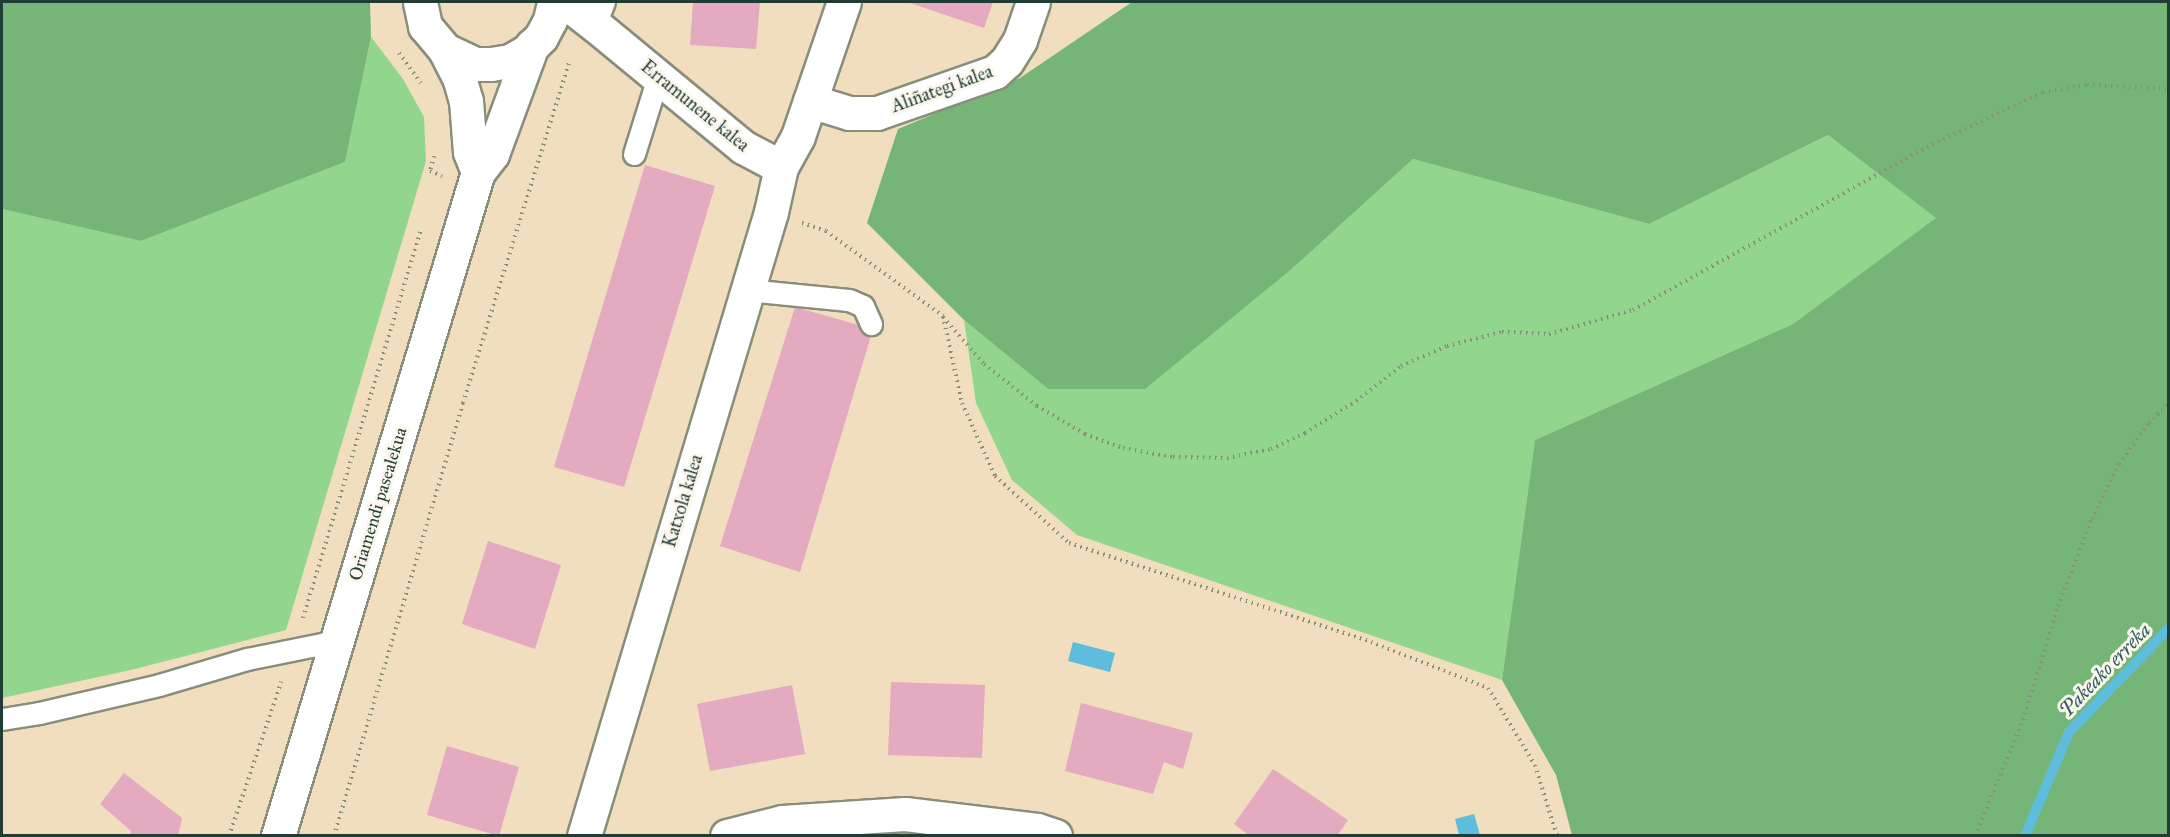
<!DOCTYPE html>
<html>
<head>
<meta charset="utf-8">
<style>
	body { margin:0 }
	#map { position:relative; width:2170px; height:837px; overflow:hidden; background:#f0debf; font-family:"IM FELL Great Primer",serif }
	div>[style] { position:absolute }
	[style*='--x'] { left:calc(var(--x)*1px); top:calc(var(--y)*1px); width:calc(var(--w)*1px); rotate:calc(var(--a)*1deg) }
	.green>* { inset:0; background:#92d58d }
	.forest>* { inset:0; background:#75b678 }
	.water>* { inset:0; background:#5ebcdc }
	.stream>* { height:10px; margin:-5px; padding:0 5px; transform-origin:5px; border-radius:5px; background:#5ebcdc }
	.building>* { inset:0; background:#e4aabf }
	.path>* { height:4px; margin-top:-2px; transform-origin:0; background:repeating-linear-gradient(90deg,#888e7a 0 1.5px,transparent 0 6px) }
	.roads { filter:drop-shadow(2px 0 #888e7a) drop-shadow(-2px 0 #888e7a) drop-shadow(0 2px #888e7a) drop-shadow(0 -2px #888e7a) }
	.lane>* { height:21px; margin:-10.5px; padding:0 10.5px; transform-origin:10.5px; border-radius:10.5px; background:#fff }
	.street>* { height:33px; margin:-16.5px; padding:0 16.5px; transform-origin:16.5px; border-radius:16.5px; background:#fff }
	.secondary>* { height:33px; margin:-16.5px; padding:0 16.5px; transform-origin:16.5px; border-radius:16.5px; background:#fff }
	span { translate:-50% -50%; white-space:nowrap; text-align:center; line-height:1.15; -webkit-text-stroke:6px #fbf7ec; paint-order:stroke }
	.street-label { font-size:18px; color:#1f3d34 }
	.water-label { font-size:20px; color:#2f5d5e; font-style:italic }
	.frame { position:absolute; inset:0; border:3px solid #1f3d34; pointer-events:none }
</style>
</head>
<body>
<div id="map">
	<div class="green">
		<div style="clip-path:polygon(371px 37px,403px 79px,424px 117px,426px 161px,286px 630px,135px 669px,2px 698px,2px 209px,141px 241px,345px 162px)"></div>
		<div style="clip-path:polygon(1828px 135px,1937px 218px,1793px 324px,1535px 440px,1502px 680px,1077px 535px,1012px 480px,976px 403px,964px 320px,1048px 389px,1294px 267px,1413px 159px,1649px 224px)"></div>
	</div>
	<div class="forest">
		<div style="clip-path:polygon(2px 2px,370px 2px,371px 37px,345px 162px,141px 241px,2px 209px)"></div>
		<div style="clip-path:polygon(1132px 2px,2168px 2px,2168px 835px,1572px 835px,1556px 775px,1502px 680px,1535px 440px,1793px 324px,1936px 218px,1828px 135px,1649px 224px,1413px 159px,1294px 267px,1145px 389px,1048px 389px,964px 320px,867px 223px,898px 129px,1020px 78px)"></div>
	</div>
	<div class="water">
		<div style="clip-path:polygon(1073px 642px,1115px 653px,1110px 672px,1068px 661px)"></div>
		<div style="clip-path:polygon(1474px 814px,1480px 835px,1459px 835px,1455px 819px)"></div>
	</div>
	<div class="stream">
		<div style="--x:2025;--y:836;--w:113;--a:-67.1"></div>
		<div style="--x:2069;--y:732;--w:143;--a:-46.1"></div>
	</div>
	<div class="building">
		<div style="clip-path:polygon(693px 2px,760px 2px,756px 49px,690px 45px)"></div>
		<div style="clip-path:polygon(907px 2px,993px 2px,984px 28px)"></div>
		<div style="clip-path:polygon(645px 165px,715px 186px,624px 487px,554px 467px)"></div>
		<div style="clip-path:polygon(795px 307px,873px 329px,800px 572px,720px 546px)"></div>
		<div style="clip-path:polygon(488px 541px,561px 565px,535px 649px,462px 624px)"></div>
		<div style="clip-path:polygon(891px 682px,985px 685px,982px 758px,888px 755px)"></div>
		<div style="clip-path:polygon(792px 685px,805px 754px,710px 771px,697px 704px)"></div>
		<div style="clip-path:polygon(1081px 703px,1193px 733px,1183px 769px,1164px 762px,1153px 794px,1065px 771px)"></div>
		<div style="clip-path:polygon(447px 746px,519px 767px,499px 836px,427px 815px)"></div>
		<div style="clip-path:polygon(1273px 769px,1348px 820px,1337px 836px,1250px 836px,1234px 824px)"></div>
		<div style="clip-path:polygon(124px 773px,182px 818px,178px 836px,130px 836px,131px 831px,100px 804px)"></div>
	</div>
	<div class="path">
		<div style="--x:399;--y:53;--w:37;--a:54"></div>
		<div style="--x:434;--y:156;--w:16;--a:105"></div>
		<div style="--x:430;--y:171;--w:13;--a:23"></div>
		<div style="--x:802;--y:223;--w:25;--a:18"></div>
		<div style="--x:826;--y:231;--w:145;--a:36"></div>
		<div style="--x:943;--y:316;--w:89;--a:77.7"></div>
		<div style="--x:962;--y:403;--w:80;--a:65.7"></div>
		<div style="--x:995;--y:476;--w:100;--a:42.2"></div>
		<div style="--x:1069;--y:543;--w:318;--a:18.1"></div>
		<div style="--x:1371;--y:642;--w:126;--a:21.5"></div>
		<div style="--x:1488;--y:688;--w:90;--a:58.6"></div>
		<div style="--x:1535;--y:765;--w:74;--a:72.8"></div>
		<div style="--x:943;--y:317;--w:62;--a:48.9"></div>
		<div style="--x:984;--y:364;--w:68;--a:38.4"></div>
		<div style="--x:1037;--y:406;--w:56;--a:30.3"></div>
		<div style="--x:1085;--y:434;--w:40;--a:20.2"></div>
		<div style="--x:1123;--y:448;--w:51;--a:10.2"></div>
		<div style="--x:1173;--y:457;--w:54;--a:1.1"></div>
		<div style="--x:1227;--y:458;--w:45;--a:-11.6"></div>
		<div style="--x:1271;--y:449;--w:38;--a:-25"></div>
		<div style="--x:1305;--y:433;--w:60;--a:-32.1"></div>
		<div style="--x:1356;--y:401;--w:57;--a:-37.9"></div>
		<div style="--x:1401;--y:366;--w:50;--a:-23.5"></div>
		<div style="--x:1447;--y:346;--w:57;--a:-14.3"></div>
		<div style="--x:1502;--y:332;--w:47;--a:2.4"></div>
		<div style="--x:1549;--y:334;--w:87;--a:-15.9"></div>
		<div style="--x:1633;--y:310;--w:336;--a:-29"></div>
		<div style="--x:1927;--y:147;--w:128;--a:-25.4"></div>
		<div style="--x:2043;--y:92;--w:45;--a:-9"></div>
		<div style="--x:2087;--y:85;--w:81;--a:2.8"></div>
		<div style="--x:303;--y:618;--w:406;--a:-73.1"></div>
		<div style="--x:229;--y:836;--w:163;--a:-71.3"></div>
		<div style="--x:334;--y:836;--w:452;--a:-73.4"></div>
		<div style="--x:463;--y:403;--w:360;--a:-72.7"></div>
		<div style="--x:1975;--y:836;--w:126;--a:-67.5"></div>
		<div style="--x:2023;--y:720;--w:119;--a:-72.9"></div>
		<div style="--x:2058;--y:606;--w:93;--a:-68.7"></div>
		<div style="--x:2092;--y:519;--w:61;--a:-63.9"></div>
		<div style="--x:2119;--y:464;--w:51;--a:-53.8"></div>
		<div style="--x:2149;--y:423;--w:27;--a:-45"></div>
	</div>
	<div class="roads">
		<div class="lane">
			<div style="--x:595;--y:25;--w:25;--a:-69"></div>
			<div style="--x:634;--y:154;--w:81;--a:-72.7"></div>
			<div style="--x:747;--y:290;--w:102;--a:5.6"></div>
			<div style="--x:849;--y:300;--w:15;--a:23"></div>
			<div style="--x:863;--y:306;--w:20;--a:66"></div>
			<div style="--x:2;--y:719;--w:37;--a:-9"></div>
			<div style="--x:39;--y:713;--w:123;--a:-13.1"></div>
			<div style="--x:159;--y:685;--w:92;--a:-16.5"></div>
			<div style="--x:247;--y:659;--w:91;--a:-11.4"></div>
		</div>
		<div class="street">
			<div style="--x:556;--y:2;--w:18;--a:19"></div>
			<div style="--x:573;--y:8;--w:28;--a:38"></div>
			<div style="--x:595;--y:25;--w:192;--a:39.5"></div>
			<div style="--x:743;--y:147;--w:43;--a:27.8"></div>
			<div style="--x:810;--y:101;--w:41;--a:17.1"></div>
			<div style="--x:849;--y:113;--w:28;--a:0"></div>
			<div style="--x:877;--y:113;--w:125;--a:-19.2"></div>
			<div style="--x:995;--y:72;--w:16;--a:-43"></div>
			<div style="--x:1007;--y:61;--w:25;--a:-58"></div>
			<div style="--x:1020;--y:40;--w:40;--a:-71.1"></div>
			<div style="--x:584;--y:836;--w:651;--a:-73.32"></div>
			<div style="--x:771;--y:212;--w:46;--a:-77.5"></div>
			<div style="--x:781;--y:167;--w:35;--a:-61"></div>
			<div style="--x:798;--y:136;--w:142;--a:-71.1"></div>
			<div style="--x:727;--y:836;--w:57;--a:-14.3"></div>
			<div style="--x:782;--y:822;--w:123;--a:-3.7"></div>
			<div style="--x:905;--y:814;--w:133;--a:6.9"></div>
			<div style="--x:1037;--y:830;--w:19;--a:18"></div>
		</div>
		<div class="secondary">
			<div style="--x:420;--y:2;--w:25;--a:78"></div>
			<div style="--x:425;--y:26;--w:31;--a:50"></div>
			<div style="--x:445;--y:50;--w:33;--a:25"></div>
			<div style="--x:475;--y:64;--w:16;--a:0"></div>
			<div style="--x:491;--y:64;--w:19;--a:-9"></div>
			<div style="--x:510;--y:61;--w:20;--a:-30"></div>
			<div style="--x:527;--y:51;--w:20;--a:-45"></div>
			<div style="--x:541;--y:37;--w:19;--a:-62"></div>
			<div style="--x:550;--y:20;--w:18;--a:-77"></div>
			<div style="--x:445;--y:50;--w:30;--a:63"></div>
			<div style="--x:459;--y:77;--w:25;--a:74"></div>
			<div style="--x:466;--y:101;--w:51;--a:85.5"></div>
			<div style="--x:470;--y:152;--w:22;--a:68"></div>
			<div style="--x:278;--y:836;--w:693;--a:-73.24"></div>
			<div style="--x:478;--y:172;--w:23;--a:-52"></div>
			<div style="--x:492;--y:154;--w:116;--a:-69.8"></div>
		</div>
	</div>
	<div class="street-label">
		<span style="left:942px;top:89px;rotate:-20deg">Aliñategi kalea</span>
		<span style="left:695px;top:106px;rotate:39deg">Erramunene kalea</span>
		<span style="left:683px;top:501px;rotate:-73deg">Katxola kalea</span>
		<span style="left:378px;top:504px;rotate:-73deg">Oriamendi pasealekua</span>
	</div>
	<div class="water-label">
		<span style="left:2105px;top:670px;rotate:-46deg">Pakeako erreka</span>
	</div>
	<div class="frame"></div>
</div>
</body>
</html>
